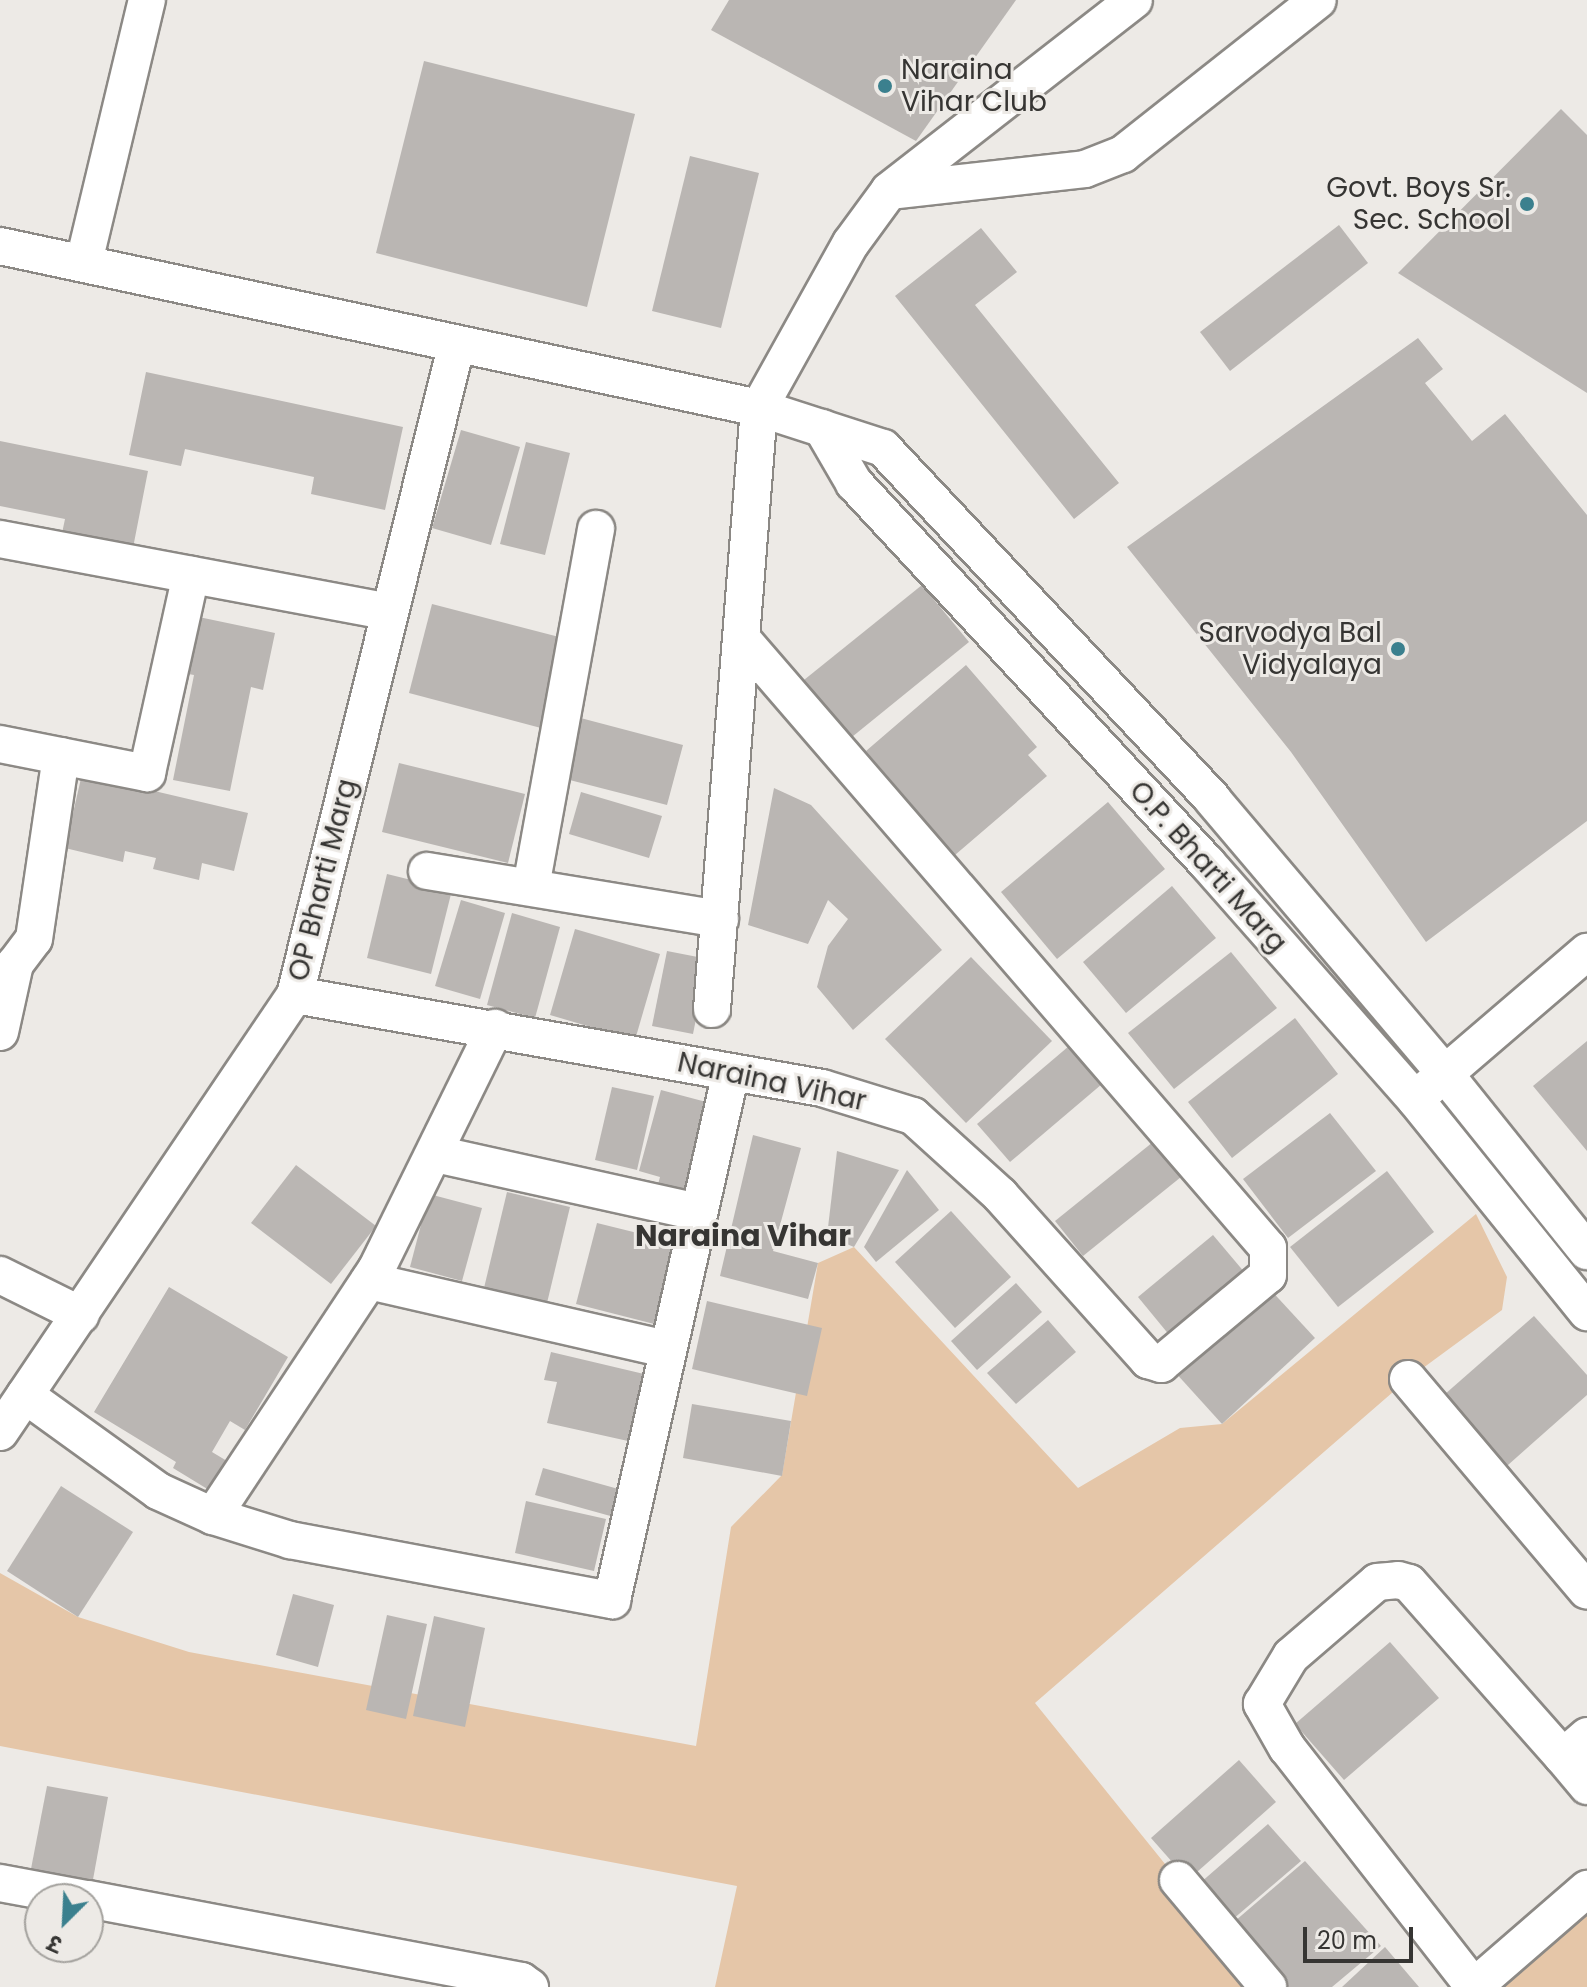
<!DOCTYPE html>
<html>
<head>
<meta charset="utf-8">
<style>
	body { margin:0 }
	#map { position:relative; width:1587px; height:1987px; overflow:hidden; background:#edeae6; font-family:Poppins,"Noto Sans Devanagari",sans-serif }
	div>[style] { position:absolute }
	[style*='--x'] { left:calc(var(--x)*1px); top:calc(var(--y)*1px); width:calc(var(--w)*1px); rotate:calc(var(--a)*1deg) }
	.green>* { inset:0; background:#e5c6a8 }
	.building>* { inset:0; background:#bab6b3 }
	.roads { filter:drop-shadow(2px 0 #8c8985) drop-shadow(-2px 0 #8c8985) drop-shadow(0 2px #8c8985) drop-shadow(0 -2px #8c8985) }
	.minor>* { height:36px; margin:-18px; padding:0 18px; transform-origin:18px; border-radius:18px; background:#fff }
	.dots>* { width:22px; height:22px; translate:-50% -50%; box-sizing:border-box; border:4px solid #edeae6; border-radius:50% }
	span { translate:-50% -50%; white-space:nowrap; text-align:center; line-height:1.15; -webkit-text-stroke:6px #edeae6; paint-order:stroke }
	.poi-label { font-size:28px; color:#363533 }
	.left { translate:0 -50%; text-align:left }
	.right { translate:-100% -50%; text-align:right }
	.street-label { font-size:28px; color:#363533 }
	.neighbourhood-label { font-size:30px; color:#363533; font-weight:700 }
	.north { position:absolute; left:24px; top:1883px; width:80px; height:80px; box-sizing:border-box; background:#edeae6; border:2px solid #a4a29e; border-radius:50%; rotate:204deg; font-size:22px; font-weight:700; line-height:32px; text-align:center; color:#363533 }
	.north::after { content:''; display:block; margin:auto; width:28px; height:36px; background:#3b808e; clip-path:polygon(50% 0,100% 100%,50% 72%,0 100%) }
	.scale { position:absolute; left:1303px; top:1927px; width:110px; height:36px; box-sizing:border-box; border:4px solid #363533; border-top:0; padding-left:10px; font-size:24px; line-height:28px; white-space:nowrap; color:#363533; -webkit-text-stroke:6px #edeae6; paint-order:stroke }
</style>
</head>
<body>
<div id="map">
	<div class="green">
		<div style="clip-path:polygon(1476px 1214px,1507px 1277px,1502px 1310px,1408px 1379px,1035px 1703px,1178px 1880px,1274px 1987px,715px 1987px,737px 1886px,0 1746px,0 1573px,78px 1617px,189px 1652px,696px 1746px,731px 1527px,782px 1475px,818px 1263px,854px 1247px,1078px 1488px,1180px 1428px,1222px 1424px)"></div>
		<div style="clip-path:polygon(1587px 1889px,1587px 1987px,1473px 1987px)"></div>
	</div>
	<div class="building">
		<div style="clip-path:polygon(729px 0,1016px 0,916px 141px,711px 30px)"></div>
		<div style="clip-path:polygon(424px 61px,635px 114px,587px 307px,376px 253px)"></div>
		<div style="clip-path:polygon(1561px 109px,1587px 135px,1587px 393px,1398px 273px)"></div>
		<div style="clip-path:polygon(690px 156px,759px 173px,721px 328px,652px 311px)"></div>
		<div style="clip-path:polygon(1339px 225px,1368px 263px,1230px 371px,1200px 332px)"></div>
		<div style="clip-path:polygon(981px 228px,1017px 272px,975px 305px,1119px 483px,1074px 519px,895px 296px)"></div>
		<div style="clip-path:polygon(1418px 338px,1443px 369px,1425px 383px,1472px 441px,1505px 414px,1587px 515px,1587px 821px,1426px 942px,1291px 752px,1127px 547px)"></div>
		<div style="clip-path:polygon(146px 372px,403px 427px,385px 510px,311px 494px,314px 477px,185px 449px,181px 466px,129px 455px)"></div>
		<div style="clip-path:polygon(461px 430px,520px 447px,491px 545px,432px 528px)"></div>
		<div style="clip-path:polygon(0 441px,148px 471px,132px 553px,61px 538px,65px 519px,0 506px)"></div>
		<div style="clip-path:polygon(526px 442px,570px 453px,545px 555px,500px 544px)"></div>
		<div style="clip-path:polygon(922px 585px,969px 642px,847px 741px,799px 684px)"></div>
		<div style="clip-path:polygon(432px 604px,563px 638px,541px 728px,409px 693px)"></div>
		<div style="clip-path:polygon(194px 616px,275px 633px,263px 690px,251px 687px,230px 791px,173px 780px,194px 675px,183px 673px)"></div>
		<div style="clip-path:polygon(966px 665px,1037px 747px,1028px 755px,1047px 776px,955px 855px,866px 751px)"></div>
		<div style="clip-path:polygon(573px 716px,683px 745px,667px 805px,558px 777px)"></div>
		<div style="clip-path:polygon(399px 763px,525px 794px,508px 863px,382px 832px)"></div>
		<div style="clip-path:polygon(82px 774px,248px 813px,234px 871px,202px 863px,199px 880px,153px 869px,156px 858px,125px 851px,123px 862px,65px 848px)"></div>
		<div style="clip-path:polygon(774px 788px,811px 805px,942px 950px,853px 1030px,817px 987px,828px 946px,848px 919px,828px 900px,808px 944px,748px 925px)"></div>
		<div style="clip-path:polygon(581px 792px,662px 816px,649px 858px,569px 834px)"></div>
		<div style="clip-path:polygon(1108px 802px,1165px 869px,1057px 959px,1001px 892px)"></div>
		<div style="clip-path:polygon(387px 874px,452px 890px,431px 974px,367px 958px)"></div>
		<div style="clip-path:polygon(1172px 886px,1216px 938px,1126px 1013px,1083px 962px)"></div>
		<div style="clip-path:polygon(461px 900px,505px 913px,480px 999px,435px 986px)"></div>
		<div style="clip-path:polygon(512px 913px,560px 927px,535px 1018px,487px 1005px)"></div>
		<div style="clip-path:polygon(575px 929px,660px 954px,635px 1040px,550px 1015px)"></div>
		<div style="clip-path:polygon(667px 951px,708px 959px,693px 1034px,652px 1026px)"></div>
		<div style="clip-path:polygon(1231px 952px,1277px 1008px,1174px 1089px,1128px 1033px)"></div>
		<div style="clip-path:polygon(971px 957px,1052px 1041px,966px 1123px,885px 1039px)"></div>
		<div style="clip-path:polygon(1295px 1018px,1338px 1074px,1232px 1158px,1188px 1102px)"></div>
		<div style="clip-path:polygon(1587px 1041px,1587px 1151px,1533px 1086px)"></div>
		<div style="clip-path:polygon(1069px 1046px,1102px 1084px,1010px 1162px,977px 1124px)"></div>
		<div style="clip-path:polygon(612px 1087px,654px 1096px,637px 1170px,595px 1160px)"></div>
		<div style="clip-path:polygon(661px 1090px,710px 1103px,685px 1199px,656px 1192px,660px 1177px,639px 1171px)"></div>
		<div style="clip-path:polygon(1330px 1113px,1376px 1171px,1288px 1238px,1243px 1179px)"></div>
		<div style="clip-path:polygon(753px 1135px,801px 1148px,773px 1251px,818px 1263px,808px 1299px,720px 1276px)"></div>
		<div style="clip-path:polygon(1153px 1142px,1181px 1177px,1083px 1256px,1055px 1221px)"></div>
		<div style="clip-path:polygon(837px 1151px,899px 1170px,854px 1247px,827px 1236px)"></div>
		<div style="clip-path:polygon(296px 1165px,376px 1226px,331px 1284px,251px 1223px)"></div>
		<div style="clip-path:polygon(907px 1170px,939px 1210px,876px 1262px,864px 1247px)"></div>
		<div style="clip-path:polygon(1387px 1171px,1434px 1232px,1338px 1307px,1290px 1247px)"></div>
		<div style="clip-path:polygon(507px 1192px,570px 1207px,547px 1303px,484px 1288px)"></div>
		<div style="clip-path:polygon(429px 1194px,482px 1208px,462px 1281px,410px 1267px)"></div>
		<div style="clip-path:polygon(951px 1211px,1011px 1277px,955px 1328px,895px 1262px)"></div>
		<div style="clip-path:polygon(597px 1223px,682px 1244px,662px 1326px,576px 1304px)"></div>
		<div style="clip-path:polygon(1213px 1235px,1251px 1280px,1175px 1342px,1138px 1297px)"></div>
		<div style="clip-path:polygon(1016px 1283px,1042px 1312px,977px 1370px,951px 1341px)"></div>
		<div style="clip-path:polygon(1266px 1285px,1315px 1338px,1222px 1424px,1174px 1371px)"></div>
		<div style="clip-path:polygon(169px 1287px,288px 1357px,245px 1430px,230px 1421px,212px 1452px,227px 1461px,209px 1490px,173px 1468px,176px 1462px,94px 1412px)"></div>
		<div style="clip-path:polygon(707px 1301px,822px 1328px,807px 1396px,692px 1369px)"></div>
		<div style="clip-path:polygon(1534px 1316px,1587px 1375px,1587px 1395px,1499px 1473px,1436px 1402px)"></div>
		<div style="clip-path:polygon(1048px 1320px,1076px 1352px,1016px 1404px,987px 1373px)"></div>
		<div style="clip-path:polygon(551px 1352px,644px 1374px,628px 1441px,547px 1423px,557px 1382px,544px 1380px)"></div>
		<div style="clip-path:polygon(692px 1404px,791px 1421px,782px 1476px,683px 1458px)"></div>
		<div style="clip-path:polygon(543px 1468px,622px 1490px,614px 1517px,535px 1495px)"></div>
		<div style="clip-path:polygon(61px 1486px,133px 1532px,78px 1617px,7px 1571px)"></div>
		<div style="clip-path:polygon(526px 1501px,606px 1519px,594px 1571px,515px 1553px)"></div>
		<div style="clip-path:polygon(293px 1594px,334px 1605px,318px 1667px,276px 1655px)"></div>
		<div style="clip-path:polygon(387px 1615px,427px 1624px,406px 1719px,366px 1710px)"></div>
		<div style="clip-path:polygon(434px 1616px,485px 1628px,465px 1727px,413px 1716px)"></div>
		<div style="clip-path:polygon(1390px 1642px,1439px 1698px,1344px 1780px,1295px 1724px)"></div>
		<div style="clip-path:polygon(1239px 1760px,1276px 1802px,1188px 1880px,1151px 1838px)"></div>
		<div style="clip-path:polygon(47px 1786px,108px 1797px,92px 1885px,30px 1874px)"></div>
		<div style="clip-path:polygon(1268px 1824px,1301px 1861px,1232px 1920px,1200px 1883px)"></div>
		<div style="clip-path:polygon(1305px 1861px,1381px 1946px,1332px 1987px,1285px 1987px,1235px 1921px)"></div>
		<div style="clip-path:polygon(1385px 1947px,1419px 1987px,1342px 1987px)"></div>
	</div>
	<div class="roads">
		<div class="minor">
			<div style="--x:890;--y:190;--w:309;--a:-37.9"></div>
			<div style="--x:0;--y:246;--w:776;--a:12.05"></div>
			<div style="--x:759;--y:408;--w:130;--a:17.9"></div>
			<div style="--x:883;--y:448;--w:482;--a:46.8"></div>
			<div style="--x:1213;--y:800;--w:359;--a:49.7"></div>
			<div style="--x:1445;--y:1074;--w:227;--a:51.3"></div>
			<div style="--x:84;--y:262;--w:269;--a:-76.5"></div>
			<div style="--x:822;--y:428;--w:64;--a:59.8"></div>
			<div style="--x:854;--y:483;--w:519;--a:47.11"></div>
			<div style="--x:1207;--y:863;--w:315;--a:48.6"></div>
			<div style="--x:1415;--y:1099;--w:274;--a:51.1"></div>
			<div style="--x:0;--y:539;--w:396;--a:10.6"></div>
			<div style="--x:0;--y:744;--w:150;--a:11.2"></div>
			<div style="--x:147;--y:773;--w:203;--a:-77.5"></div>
			<div style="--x:427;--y:871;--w:297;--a:9.3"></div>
			<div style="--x:531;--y:887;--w:364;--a:-79.7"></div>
			<div style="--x:295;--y:995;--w:535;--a:10.01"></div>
			<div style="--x:822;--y:1088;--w:95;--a:17.1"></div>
			<div style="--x:913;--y:1116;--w:118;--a:42.2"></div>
			<div style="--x:1000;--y:1195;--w:222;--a:48.1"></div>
			<div style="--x:1148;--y:1360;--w:14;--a:17"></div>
			<div style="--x:1161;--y:1364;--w:139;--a:-39.8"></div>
			<div style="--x:1268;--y:1275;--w:27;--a:-90"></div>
			<div style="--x:1268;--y:1248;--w:806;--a:-130.82"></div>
			<div style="--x:712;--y:1009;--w:603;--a:-85.53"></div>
			<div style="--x:759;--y:408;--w:189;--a:-60.9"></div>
			<div style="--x:851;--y:243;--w:64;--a:-53.8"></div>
			<div style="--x:889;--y:191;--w:197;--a:-6.4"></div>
			<div style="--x:1085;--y:169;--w:41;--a:-21.5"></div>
			<div style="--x:1123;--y:154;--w:248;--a:-38.3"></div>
			<div style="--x:0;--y:1032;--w:70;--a:-77.6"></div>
			<div style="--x:15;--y:964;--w:31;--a:-53"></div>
			<div style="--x:34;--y:939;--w:185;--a:-81.6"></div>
			<div style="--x:1427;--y:1089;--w:211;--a:-40.6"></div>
			<div style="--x:436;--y:1154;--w:268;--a:12.5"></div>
			<div style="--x:0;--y:1275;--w:90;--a:26.3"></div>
			<div style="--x:369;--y:1281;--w:304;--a:12.9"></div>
			<div style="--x:1408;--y:1379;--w:277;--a:49.8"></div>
			<div style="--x:25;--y:1395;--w:164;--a:35.8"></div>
			<div style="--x:158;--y:1491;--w:60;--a:24.4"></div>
			<div style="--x:213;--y:1516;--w:81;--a:17.3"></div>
			<div style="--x:290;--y:1540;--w:328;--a:10.6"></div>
			<div style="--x:612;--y:1600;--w:541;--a:-77.3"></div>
			<div style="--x:0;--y:1432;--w:527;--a:-55.98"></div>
			<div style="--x:295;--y:995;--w:668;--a:-76.05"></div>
			<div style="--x:213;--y:1516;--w:295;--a:-56.5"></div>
			<div style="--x:376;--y:1270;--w:270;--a:-63.8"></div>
			<div style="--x:1563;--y:1757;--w:38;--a:50"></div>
			<div style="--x:1178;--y:1880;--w:140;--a:49.9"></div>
			<div style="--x:0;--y:1883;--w:87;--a:10.5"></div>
			<div style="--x:88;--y:1899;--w:441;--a:10.7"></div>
			<div style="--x:521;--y:1981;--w:11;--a:34"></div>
			<div style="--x:1476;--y:1985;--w:147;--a:-40.9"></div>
			<div style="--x:1474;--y:1987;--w:303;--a:-128"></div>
			<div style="--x:1287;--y:1748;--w:51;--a:-119.6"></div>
			<div style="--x:1262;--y:1704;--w:56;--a:-58.9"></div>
			<div style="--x:1291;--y:1656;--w:113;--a:-40.7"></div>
			<div style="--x:1377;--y:1582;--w:21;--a:-5"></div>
			<div style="--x:1398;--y:1580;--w:11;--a:15"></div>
			<div style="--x:1409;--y:1583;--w:232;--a:48.5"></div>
			<div style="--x:1563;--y:1757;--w:32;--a:-41"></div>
		</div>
	</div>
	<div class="dots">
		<div style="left:885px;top:86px;background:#3b808e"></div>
		<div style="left:1527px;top:204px;background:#3b808e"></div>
		<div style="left:1398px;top:649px;background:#3b808e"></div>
	</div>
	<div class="poi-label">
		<span class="left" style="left:901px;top:86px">Naraina<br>Vihar Club</span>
		<span class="right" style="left:1511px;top:204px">Govt. Boys Sr.<br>Sec. School</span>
		<span class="right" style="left:1382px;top:649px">Sarvodya Bal<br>Vidyalaya</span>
	</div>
	<div class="street-label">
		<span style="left:1208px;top:867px;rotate:48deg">O.P. Bharti Marg</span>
		<span style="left:323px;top:880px;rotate:-76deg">OP Bharti Marg</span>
		<span style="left:772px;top:1082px;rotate:12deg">Naraina Vihar</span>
	</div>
	<div class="neighbourhood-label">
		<span style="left:743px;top:1236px">Naraina Vihar</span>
	</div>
	<div class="north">उ</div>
	<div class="scale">20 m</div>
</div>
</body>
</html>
